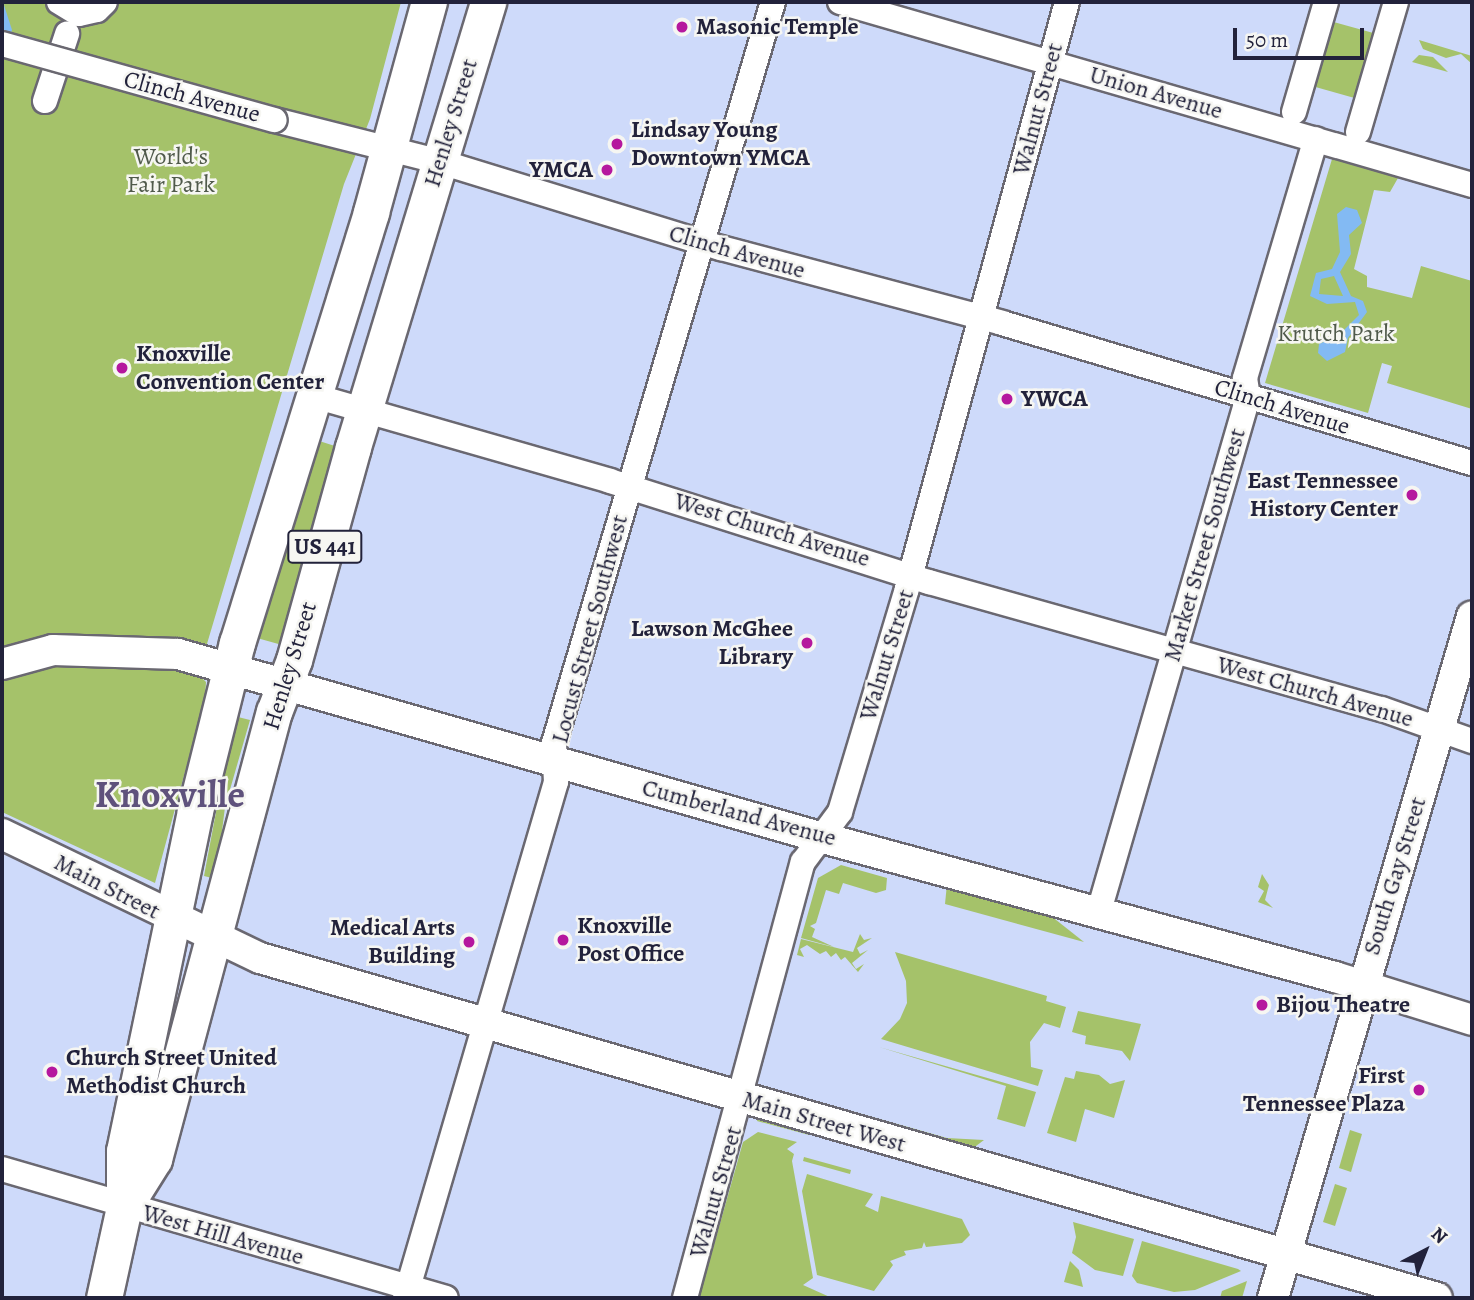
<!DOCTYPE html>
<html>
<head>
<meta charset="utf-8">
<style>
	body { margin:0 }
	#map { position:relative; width:1474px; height:1300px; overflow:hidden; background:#f0ead5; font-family:Alegreya,serif }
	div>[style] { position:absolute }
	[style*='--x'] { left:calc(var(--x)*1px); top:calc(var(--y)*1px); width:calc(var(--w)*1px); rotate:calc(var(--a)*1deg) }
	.built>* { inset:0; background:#cedafa }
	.green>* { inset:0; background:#a5c26a }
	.water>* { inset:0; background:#83baf3 }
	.roads { filter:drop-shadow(2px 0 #6a6871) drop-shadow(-2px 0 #6a6871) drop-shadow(0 2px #6a6871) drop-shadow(0 -2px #6a6871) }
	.minor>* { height:24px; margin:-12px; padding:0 12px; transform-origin:12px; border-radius:12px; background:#fff }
	.major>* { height:30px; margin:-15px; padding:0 15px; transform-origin:15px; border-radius:15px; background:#fff }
	.highway>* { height:35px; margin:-17.5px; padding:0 17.5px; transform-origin:17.5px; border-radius:17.5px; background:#fff }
	.bridges { filter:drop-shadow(2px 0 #6a6871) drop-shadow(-2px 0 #6a6871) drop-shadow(0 2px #6a6871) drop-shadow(0 -2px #6a6871) }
	.minor-bridge>* { height:24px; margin:-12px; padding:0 12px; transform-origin:12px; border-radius:12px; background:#fff }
	.dots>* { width:19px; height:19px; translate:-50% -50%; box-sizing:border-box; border:4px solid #f6f6f2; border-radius:50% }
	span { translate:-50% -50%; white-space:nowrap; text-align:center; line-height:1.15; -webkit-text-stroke:5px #f6f6f2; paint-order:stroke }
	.shield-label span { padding:2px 5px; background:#f6f6f2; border:2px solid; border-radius:5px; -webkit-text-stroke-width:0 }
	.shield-label { font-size:23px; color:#22223b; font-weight:700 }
	.poi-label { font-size:24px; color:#22223b; font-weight:700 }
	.left { translate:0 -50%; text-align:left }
	.right { translate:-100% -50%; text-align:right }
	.street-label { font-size:24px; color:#22223b }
	.park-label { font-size:24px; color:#505a4b }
	.town-label { font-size:38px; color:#5f527c; font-weight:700 }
	.frame { position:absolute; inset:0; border:4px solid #22223b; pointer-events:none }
	.north { position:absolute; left:1390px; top:1216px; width:70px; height:70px; -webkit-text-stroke:5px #f6f6f2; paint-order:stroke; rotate:42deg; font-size:19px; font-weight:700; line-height:28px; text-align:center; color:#22223b }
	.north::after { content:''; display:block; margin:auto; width:24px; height:32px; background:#22223b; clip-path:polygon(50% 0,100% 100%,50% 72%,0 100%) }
	.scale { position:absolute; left:1233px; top:28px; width:131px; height:32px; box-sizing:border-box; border:4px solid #22223b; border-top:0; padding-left:9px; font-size:21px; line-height:24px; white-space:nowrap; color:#22223b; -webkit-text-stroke:5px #f6f6f2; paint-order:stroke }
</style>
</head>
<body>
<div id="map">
	<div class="built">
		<div style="clip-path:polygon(2px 2px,1472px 2px,1472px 1298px,2px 1298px)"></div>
	</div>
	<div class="green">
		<div style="clip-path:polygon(2px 2px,401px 2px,370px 119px,344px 184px,198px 674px,206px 682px,205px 698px,155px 883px,2px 812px)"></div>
		<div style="clip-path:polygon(1330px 21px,1377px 34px,1358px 99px,1312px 86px)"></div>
		<div style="clip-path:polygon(1419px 40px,1472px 56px,1472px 64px,1461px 54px,1446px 58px,1423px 49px)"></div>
		<div style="clip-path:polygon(1419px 55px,1433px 57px,1448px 72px,1412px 62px)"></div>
		<div style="clip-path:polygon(1332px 159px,1398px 178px,1390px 192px,1374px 190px,1354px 269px,1367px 276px,1367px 287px,1412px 298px,1421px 266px,1472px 281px,1472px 409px,1387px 383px,1392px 366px,1382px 363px,1368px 413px,1265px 383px)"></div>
		<div style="clip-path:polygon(313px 439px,338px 447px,282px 645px,257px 638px)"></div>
		<div style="clip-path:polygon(234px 716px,250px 720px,225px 807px,216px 879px,204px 876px)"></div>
		<div style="clip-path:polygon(841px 865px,887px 878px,886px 890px,876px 893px,843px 883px,839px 894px,826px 890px,816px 923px,810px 926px,815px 929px,812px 937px,834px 947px,801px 938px,818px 878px)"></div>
		<div style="clip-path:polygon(1262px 874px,1269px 885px,1265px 900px,1273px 908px,1258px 902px,1264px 891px,1258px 887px)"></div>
		<div style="clip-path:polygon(947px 884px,1046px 912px,1084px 942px,945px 904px)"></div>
		<div style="clip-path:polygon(860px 934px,864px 940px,872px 938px,857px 948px,860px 954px,868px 950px,852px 963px,856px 969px,864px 964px,858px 972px,845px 957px,841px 960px,836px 953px,831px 957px,826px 951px,820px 954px,807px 945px,800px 949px,804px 957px,797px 955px,801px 939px,853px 952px)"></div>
		<div style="clip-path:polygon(895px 952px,1047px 996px,1046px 1001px,1066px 1007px,1060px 1028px,1044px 1023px,1030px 1042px,1031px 1067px,1043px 1070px,1038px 1086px,881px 1039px,900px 1019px,907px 1003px,906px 981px)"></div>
		<div style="clip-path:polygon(1078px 1011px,1141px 1024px,1130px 1061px,1122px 1051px,1085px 1044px,1086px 1036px,1072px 1032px)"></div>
		<div style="clip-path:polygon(879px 1047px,1036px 1092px,1025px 1127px,997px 1119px,1006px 1086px)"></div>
		<div style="clip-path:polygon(1076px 1071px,1099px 1075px,1110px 1084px,1125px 1080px,1114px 1118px,1085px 1109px,1076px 1142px,1047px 1133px,1065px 1077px,1074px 1079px)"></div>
		<div style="clip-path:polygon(848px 1110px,947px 1138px,984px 1140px,972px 1149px,847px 1114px)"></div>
		<div style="clip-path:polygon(758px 1115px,810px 1132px,809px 1135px,757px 1121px)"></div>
		<div style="clip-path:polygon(1350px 1130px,1362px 1134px,1351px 1172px,1339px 1168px)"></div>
		<div style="clip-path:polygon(758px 1132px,797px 1142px,787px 1149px,794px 1154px,792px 1161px,813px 1278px,803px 1285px,832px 1298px,699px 1298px,743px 1142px)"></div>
		<div style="clip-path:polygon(804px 1157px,851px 1170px,850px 1174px,803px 1161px)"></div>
		<div style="clip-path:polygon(807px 1174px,873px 1194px,865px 1206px,878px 1212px,881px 1196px,962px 1219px,970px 1235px,962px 1243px,926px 1247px,924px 1242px,922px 1248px,904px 1251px,906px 1255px,890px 1261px,893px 1265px,874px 1291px,817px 1275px,802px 1191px)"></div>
		<div style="clip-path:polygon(1335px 1184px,1347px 1188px,1335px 1226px,1323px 1222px)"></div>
		<div style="clip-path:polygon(1073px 1222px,1134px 1239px,1123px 1276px,1095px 1270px,1072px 1253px,1076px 1237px)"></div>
		<div style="clip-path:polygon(1142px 1241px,1238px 1269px,1241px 1271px,1195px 1290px,1174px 1292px,1137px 1283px,1132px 1276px)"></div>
		<div style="clip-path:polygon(1070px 1261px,1079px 1270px,1083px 1287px,1064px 1282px)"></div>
		<div style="clip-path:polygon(1247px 1281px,1242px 1298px,1220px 1298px,1222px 1291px)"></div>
	</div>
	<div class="water">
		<div style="clip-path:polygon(3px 2px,12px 30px,2px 62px,2px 2px)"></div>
		<div style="clip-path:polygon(evenodd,1346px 207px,1357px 210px,1362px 223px,1349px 235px,1351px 254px,1340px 272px,1351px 296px,1363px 301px,1367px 312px,1348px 338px,1345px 352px,1327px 361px,1318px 353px,1319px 344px,1339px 335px,1359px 315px,1355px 302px,1327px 304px,1310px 296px,1316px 273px,1332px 269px,1340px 252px,1337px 214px,1346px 207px,1334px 276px,1343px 296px,1319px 294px,1321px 279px,1334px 276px)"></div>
	</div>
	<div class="roads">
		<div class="minor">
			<div style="--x:59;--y:2;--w:23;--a:31"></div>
			<div style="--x:79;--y:14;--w:18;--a:-13"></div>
			<div style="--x:97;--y:10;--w:11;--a:-45"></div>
			<div style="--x:840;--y:2;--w:658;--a:16.15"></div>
			<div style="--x:45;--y:101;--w:71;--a:-71.8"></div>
			<div style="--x:1294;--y:112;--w:115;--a:-73.8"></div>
			<div style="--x:275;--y:120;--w:171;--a:14.2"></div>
			<div style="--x:441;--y:162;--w:293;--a:17.1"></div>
			<div style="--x:721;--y:248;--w:291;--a:14.9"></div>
			<div style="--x:1002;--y:323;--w:490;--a:16.6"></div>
			<div style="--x:1358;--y:132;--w:135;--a:-73.7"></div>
			<div style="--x:311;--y:395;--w:311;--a:16"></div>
			<div style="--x:610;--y:481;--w:335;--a:17.6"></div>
			<div style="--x:929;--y:582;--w:470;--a:15.7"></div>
			<div style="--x:1382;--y:709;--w:96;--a:19.6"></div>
			<div style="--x:1099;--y:911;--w:535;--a:-73.83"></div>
			<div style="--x:1248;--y:397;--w:19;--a:-99"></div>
			<div style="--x:1245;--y:378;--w:249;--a:-73.5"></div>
			<div style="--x:2;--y:1169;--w:462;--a:16.2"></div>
			<div style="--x:405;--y:1298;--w:538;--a:-73.69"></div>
			<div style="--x:556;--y:782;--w:39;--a:-93"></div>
			<div style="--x:554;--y:743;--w:773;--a:-73.54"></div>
			<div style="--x:685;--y:1298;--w:452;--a:-74.9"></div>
			<div style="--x:803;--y:862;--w:62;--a:-53.5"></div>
			<div style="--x:840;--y:812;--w:234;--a:-73.3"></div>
			<div style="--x:907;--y:588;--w:607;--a:-74.73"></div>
		</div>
		<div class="major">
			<div style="--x:2;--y:664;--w:53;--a:-15.4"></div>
			<div style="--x:53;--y:650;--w:125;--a:1.8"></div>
			<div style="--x:178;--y:654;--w:671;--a:15.92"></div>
			<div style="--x:823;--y:838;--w:531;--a:15.19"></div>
			<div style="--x:1335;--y:977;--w:144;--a:17.4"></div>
			<div style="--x:2;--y:834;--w:286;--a:25.7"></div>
			<div style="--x:260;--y:958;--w:1225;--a:16.11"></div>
			<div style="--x:1273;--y:1298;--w:710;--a:-73.73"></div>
		</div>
		<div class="highway">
			<div style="--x:124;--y:1207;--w:57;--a:-58"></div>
			<div style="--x:154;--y:1159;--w:463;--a:-75"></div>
			<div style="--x:274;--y:712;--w:56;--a:-69"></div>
			<div style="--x:294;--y:660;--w:221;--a:-74.5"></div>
			<div style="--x:353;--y:447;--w:465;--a:-73.1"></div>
			<div style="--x:104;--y:1298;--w:93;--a:-77.6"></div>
			<div style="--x:124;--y:1207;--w:56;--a:-90"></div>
			<div style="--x:124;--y:1151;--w:347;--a:-78.2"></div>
			<div style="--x:195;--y:811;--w:173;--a:-76"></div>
			<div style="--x:237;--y:643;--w:451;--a:-72.7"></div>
			<div style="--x:371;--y:212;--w:218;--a:-74.6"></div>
		</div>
	</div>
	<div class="bridges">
		<div class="minor-bridge">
			<div style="--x:2;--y:44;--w:283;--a:15.6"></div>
		</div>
	</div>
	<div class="dots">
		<div style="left:682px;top:27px;background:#b5179e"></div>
		<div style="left:617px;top:144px;background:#b5179e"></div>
		<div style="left:607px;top:170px;background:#b5179e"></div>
		<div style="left:122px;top:368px;background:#b5179e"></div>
		<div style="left:1007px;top:399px;background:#b5179e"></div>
		<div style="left:1412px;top:495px;background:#b5179e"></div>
		<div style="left:807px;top:643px;background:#b5179e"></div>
		<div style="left:563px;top:940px;background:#b5179e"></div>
		<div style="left:469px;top:942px;background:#b5179e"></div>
		<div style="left:1262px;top:1005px;background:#b5179e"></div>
		<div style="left:52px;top:1072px;background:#b5179e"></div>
		<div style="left:1419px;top:1090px;background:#b5179e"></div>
	</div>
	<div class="shield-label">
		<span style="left:325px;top:547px">US 441</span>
	</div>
	<div class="poi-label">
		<span class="left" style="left:696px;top:27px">Masonic Temple</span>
		<span class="left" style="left:631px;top:144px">Lindsay Young<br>Downtown YMCA</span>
		<span class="right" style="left:593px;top:170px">YMCA</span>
		<span class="left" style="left:136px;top:368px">Knoxville<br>Convention Center</span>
		<span class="left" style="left:1021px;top:399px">YWCA</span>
		<span class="right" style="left:1398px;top:495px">East Tennessee<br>History Center</span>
		<span class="right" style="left:793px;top:643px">Lawson McGhee<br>Library</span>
		<span class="left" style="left:577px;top:940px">Knoxville<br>Post Office</span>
		<span class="right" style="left:455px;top:942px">Medical Arts<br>Building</span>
		<span class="left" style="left:1276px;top:1005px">Bijou Theatre</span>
		<span class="left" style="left:66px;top:1072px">Church Street United<br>Methodist Church</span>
		<span class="right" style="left:1405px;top:1090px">First<br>Tennessee Plaza</span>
	</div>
	<div class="street-label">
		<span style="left:1156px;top:93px;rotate:16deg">Union Avenue</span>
		<span style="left:192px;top:97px;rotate:15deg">Clinch Avenue</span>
		<span style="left:1038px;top:109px;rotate:-75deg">Walnut Street</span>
		<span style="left:451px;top:123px;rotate:-73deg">Henley Street</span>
		<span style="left:737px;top:252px;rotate:16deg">Clinch Avenue</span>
		<span style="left:1282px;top:407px;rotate:17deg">Clinch Avenue</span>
		<span style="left:772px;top:530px;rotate:17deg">West Church Avenue</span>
		<span style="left:1205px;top:545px;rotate:-74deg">Market Street Southwest</span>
		<span style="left:590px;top:629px;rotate:-75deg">Locust Street Southwest</span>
		<span style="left:887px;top:655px;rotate:-73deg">Walnut Street</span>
		<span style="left:290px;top:666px;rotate:-73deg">Henley Street</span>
		<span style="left:1315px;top:692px;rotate:16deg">West Church Avenue</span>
		<span style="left:739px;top:813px;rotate:15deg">Cumberland Avenue</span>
		<span style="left:1395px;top:876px;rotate:-73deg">South Gay Street</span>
		<span style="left:107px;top:887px;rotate:27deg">Main Street</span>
		<span style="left:824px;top:1122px;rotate:16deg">Main Street West</span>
		<span style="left:716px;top:1192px;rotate:-74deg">Walnut Street</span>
		<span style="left:223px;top:1235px;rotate:16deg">West Hill Avenue</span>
	</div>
	<div class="park-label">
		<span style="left:171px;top:171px">World's<br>Fair Park</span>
		<span style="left:1336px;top:334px">Krutch Park</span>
	</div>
	<div class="town-label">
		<span style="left:170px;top:795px">Knoxville</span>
	</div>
	<div class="frame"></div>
	<div class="north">N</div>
	<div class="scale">50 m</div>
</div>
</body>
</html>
